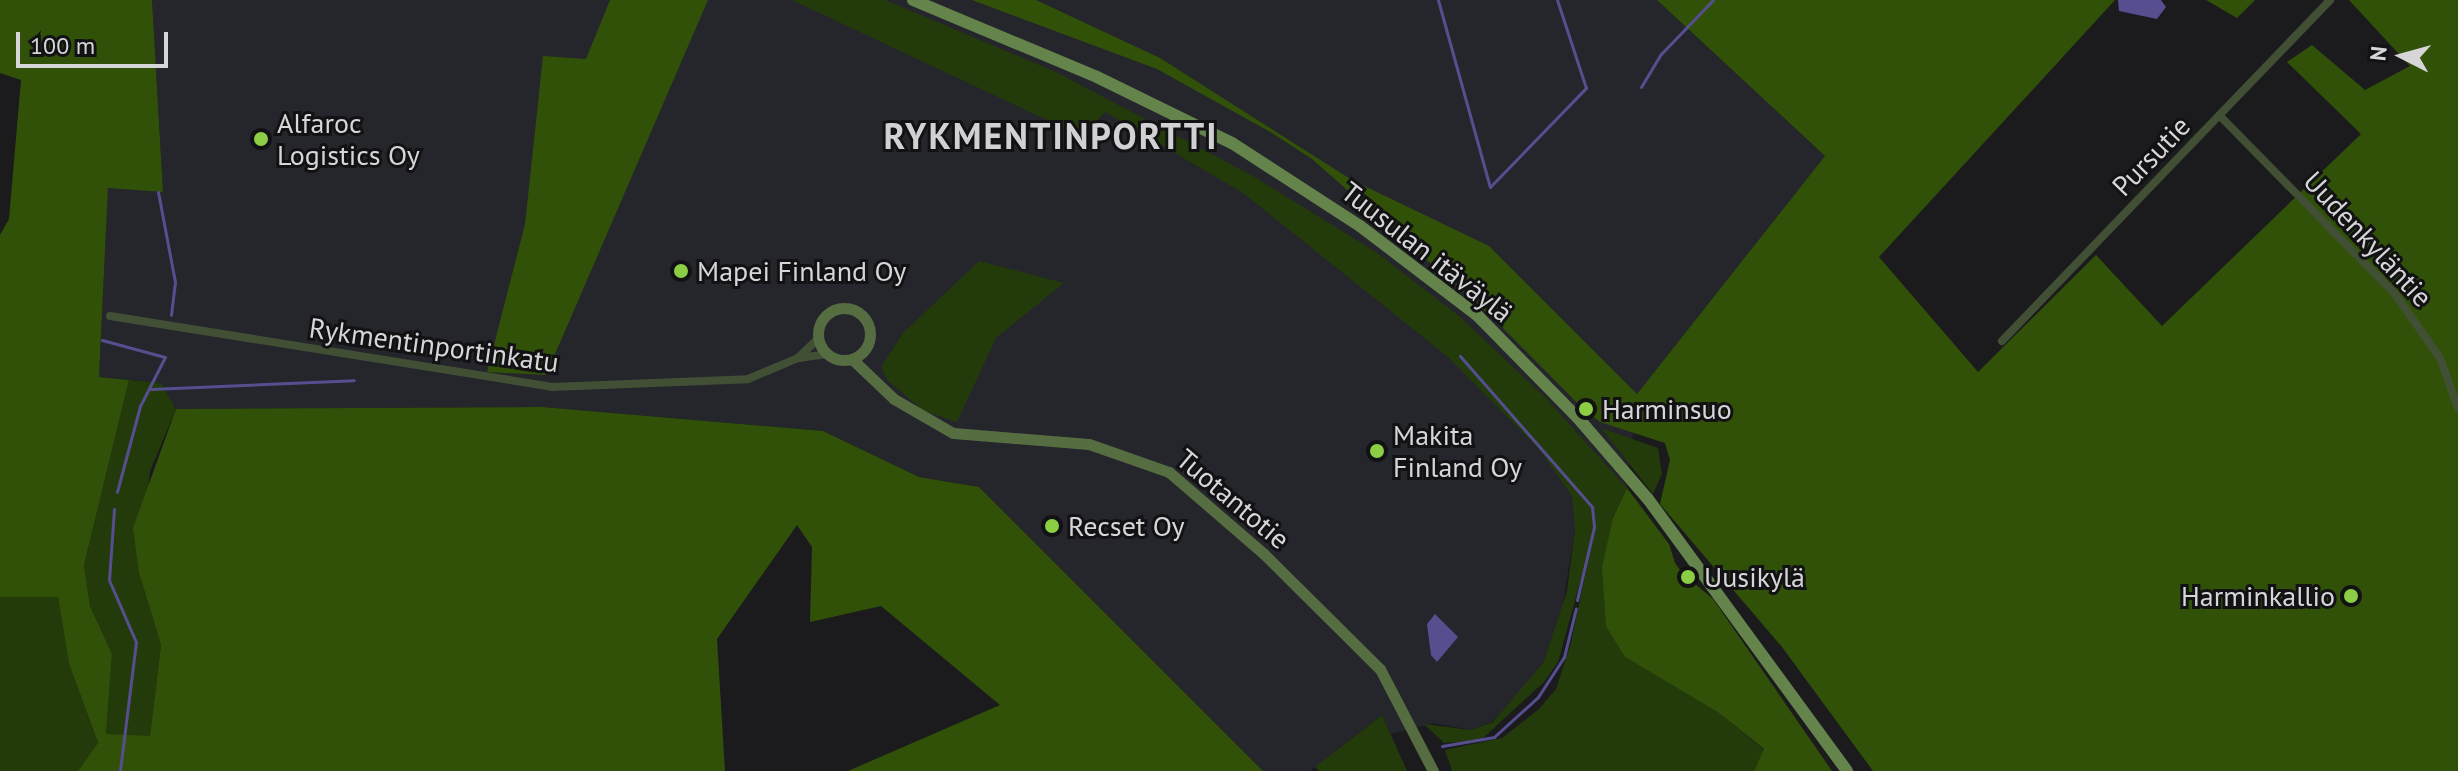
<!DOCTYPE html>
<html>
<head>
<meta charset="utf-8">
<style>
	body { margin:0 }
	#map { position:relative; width:2458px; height:771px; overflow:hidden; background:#1b1b1e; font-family:"PT Sans",sans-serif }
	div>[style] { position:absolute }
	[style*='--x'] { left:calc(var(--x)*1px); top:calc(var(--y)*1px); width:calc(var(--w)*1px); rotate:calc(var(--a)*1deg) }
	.built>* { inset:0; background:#25252c }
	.green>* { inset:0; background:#233a0a }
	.forest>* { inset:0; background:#315108 }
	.water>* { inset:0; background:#554f90 }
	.stream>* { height:3px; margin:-1.5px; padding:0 1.5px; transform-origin:1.5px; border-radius:1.5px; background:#554f90 }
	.street>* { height:8px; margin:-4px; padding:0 4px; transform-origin:4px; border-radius:4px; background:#415035 }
	.secondary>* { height:11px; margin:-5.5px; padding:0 5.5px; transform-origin:5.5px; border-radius:5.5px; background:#566d42 }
	.secondary>.ring { margin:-5.5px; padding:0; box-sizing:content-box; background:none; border:11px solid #566d42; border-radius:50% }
	.primary>* { height:12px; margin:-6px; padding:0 6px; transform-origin:6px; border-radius:6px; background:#65844c }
	.dots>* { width:22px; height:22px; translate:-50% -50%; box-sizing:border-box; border:4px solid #121215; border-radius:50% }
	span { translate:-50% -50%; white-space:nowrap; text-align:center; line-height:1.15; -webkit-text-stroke:6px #121215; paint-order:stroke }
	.poi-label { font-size:28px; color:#d6d6d8 }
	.left { translate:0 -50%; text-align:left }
	.right { translate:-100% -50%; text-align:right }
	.street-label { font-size:28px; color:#d6d6d8 }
	.district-label { font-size:36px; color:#d1d1d4; font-weight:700; letter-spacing:2px }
	.north { position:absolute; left:2362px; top:16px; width:80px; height:80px; -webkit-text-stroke:6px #121215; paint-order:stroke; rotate:276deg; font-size:22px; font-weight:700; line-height:32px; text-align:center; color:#d6d6d8 }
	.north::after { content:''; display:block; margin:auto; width:28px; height:36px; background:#d6d6d8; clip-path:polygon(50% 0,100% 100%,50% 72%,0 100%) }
	.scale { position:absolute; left:16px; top:32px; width:152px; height:36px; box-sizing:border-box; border:4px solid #d6d6d8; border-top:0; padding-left:10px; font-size:24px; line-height:28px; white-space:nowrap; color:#d6d6d8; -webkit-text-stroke:6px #121215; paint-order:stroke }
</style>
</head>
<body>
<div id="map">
	<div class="built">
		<div style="clip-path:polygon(152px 0,1657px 0,1825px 156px,1637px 394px,1627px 488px,1575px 529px,1561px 615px,1543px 663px,1525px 688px,1493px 721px,1471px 730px,1434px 723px,1391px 734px,1382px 715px,1310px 771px,1263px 771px,979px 487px,919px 477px,823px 431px,542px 407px,176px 409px,161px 383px,99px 377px,108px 187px,163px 192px)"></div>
	</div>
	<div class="green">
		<div style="clip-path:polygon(792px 0,885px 0,1056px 72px,1253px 176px,1376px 252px,1459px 316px,1546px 398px,1627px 488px,1613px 518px,1625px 657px,1719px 713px,1764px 750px,1754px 771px,1452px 771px,1445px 750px,1502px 738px,1539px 709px,1556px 689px,1571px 643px,1594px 532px,1558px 662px,1544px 682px,1481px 740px,1444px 743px,1424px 724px,1471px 730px,1493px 722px,1543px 663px,1567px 591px,1575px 529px,1572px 496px,1539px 449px,1448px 357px,1243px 193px,1105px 112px,1083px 137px)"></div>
		<div style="clip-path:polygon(979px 261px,1064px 283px,996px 338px,957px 422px,924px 411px,888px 381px,881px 367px,903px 333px)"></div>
		<div style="clip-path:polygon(129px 380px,161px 383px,176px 409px,150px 471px,139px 573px,161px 645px,150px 737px,106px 734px,112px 654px,90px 606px,84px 565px)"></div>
		<div style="clip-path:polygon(1601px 428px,1658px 448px,1662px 474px,1653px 494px)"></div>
		<div style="clip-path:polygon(0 597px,58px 597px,69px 664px,98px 744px,78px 771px,0 771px)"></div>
		<div style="clip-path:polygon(1382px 715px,1407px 771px,1319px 771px,1315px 767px)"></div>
	</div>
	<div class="forest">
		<div style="clip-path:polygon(0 0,152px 0,163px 192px,108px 188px,99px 377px,129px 380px,84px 565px,90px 606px,112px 654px,106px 734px,150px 736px,161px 645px,139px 573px,133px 528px,176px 409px,542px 407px,823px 431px,919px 477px,979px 487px,1263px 771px,848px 771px,1000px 705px,881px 606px,810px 622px,812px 547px,797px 525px,717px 639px,725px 771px,78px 771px,98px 743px,69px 664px,58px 597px,0 597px,0 235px,9px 219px,21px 80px,0 73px)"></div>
		<div style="clip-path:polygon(610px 0,708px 0,546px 375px,487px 372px,525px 224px,543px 56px,586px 59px)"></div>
		<div style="clip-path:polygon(972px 0,1036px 0,1160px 58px,1352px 180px,1489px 246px,1637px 394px,1825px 156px,1657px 0,2115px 0,1879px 257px,1978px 372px,2096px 255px,2162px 326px,2361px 134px,2287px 62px,2312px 45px,2365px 90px,2410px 66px,2349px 0,2458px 0,2458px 771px,1873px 771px,1782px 647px,1660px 504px,1670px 460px,1665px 443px,1600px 422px,1582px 408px,1494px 319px,1312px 159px,1272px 133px,1157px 69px)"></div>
		<div style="clip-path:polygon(2206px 0,2255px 0,2237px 18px)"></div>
		<div style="clip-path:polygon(1627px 488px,1669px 544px,1675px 563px,1691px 585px,1694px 583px,1713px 599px,1832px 771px,1754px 771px,1764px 749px,1719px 713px,1625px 657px,1606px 626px,1602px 567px,1613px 518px)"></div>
	</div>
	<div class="water">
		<div style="clip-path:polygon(2118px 0,2161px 0,2166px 7px,2157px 19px,2119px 11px)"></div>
		<div style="clip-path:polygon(1435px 614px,1458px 637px,1437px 662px,1431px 655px,1427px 624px)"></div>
	</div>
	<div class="stream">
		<div style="--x:1438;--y:0;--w:194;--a:74.5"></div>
		<div style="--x:1490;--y:187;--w:138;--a:-45.9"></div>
		<div style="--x:1586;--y:88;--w:93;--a:-108.2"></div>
		<div style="--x:1641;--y:87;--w:39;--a:-59"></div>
		<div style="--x:1661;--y:54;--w:75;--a:-46.1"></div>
		<div style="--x:158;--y:192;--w:92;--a:79.3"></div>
		<div style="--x:175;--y:282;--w:33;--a:97"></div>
		<div style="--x:102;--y:340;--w:65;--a:15.1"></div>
		<div style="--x:165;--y:357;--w:55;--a:117"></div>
		<div style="--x:140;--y:406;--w:89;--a:105"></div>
		<div style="--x:1460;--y:356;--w:201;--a:48.8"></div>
		<div style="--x:1592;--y:507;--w:20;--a:84"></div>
		<div style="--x:1594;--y:527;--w:75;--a:103.1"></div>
		<div style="--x:151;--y:389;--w:203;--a:-2.5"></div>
		<div style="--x:114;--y:509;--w:71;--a:94"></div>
		<div style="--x:109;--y:580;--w:68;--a:66.5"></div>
		<div style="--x:136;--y:642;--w:130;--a:97.1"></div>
		<div style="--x:1442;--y:746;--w:53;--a:-9.8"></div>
		<div style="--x:1494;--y:737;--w:59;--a:-42.3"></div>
		<div style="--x:1538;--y:697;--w:48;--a:-57"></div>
		<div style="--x:1564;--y:657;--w:50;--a:-76.2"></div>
	</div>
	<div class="street">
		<div style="--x:2220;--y:116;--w:250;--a:45.5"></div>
		<div style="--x:2395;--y:294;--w:78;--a:54.9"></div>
		<div style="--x:2440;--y:358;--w:53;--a:70.2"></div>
		<div style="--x:110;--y:316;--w:448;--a:9.1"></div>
		<div style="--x:552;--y:387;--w:196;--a:-2.3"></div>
		<div style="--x:748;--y:379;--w:54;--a:-22.8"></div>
		<div style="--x:798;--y:358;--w:29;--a:-44"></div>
		<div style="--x:2002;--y:341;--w:473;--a:-46.1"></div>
		<div style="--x:799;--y:358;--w:28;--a:-8"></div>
	</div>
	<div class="secondary">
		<div class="ring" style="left:818px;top:308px;width:41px;height:41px"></div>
		<div style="--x:852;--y:359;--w:58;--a:43.6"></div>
		<div style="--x:894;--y:399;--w:68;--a:30"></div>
		<div style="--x:953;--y:433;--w:136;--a:4.6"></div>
		<div style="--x:1089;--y:444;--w:85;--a:19.3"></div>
		<div style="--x:1169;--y:472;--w:124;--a:40.8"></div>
		<div style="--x:1263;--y:553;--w:165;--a:44.8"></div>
		<div style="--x:1380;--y:669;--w:115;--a:62.5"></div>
	</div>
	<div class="primary">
		<div style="--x:913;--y:0;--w:199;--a:22.7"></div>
		<div style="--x:1097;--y:77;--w:150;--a:26.1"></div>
		<div style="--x:1232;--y:143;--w:153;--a:33"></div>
		<div style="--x:1360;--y:226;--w:148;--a:37.3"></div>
		<div style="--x:1478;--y:316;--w:143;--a:45.6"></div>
		<div style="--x:1578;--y:418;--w:107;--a:49.2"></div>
		<div style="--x:1648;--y:499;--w:337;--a:53.8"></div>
	</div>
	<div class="dots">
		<div style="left:261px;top:139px;background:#8bce46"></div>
		<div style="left:681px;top:271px;background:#8bce46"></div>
		<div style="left:1586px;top:409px;background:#8bce46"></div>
		<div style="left:1377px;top:451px;background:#8bce46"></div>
		<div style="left:1052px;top:526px;background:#8bce46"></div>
		<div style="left:1688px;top:577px;background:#8bce46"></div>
		<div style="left:2351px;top:596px;background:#8bce46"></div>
	</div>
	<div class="poi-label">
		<span class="left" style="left:277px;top:139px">Alfaroc<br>Logistics Oy</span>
		<span class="left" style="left:697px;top:271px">Mapei Finland Oy</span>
		<span class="left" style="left:1602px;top:409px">Harminsuo</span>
		<span class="left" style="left:1393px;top:451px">Makita<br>Finland Oy</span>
		<span class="left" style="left:1068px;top:526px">Recset Oy</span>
		<span class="left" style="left:1704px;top:577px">Uusikylä</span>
		<span class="right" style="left:2335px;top:596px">Harminkallio</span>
	</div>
	<div class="street-label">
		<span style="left:2151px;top:156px;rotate:-46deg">Pursutie</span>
		<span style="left:2368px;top:239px;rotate:47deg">Uudenkyläntie</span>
		<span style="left:1427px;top:252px;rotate:38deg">Tuusulan itäväylä</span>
		<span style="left:434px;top:345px;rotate:8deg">Rykmentinportinkatu</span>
		<span style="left:1233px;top:499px;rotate:40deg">Tuotantotie</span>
	</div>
	<div class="district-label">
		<span style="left:1051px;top:136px">RYKMENTINPORTTI</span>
	</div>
	<div class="north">N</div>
	<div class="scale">100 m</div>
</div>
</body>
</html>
